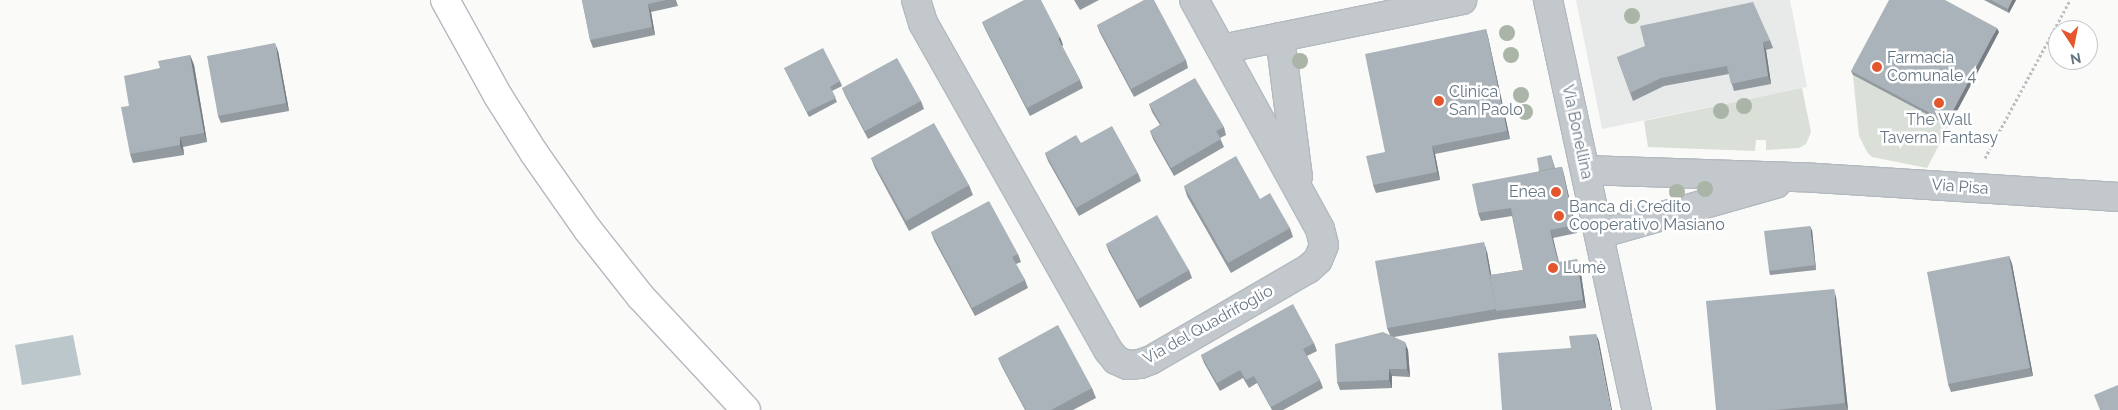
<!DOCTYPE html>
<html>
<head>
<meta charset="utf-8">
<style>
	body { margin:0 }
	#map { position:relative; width:2118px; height:410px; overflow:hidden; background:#fafaf8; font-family:Raleway,sans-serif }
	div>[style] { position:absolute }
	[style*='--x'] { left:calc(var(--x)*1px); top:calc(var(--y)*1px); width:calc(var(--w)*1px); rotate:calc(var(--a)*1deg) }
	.built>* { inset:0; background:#e8e9e9 }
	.green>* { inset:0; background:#dadfd7 }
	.water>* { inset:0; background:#bbc7cb }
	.path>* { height:3px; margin-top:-1.5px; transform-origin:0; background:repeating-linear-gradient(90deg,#bbbfc2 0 2.5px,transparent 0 5px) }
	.roads { filter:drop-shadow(1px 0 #b3babf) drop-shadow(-1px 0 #b3babf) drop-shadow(0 1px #b3babf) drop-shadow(0 -1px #b3babf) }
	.minor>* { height:28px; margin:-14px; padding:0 14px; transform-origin:14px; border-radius:14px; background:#c3c8cc }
	.secondary>* { height:28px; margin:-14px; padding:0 14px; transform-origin:14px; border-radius:14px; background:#fff }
	.trees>* { width:16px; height:16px; margin:-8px; border-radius:50%; background:#aab4a7 }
	.wall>* { inset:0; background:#929a9f }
	.shaded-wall>* { inset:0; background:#777d82 }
	.building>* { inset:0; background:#aab3b9 }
	.dots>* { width:14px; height:14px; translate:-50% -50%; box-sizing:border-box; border:2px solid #fff; border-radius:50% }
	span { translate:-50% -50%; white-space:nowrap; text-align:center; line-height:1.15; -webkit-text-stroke:5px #fff; paint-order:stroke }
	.poi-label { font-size:16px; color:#657683 }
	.left { translate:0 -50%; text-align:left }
	.right { translate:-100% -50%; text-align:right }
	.street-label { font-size:16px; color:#657683 }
	.north { position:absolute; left:2048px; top:20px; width:50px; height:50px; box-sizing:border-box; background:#fff; border:1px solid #c1c8cd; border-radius:50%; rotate:169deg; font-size:14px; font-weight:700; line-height:20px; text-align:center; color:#657683 }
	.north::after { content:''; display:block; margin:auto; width:18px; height:22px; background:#e4572e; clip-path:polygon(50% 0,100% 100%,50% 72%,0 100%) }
</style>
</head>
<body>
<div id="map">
	<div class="built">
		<div style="clip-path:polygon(1576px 0,1790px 0,1807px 87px,1602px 129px)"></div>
	</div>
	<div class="green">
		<div style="clip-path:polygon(1853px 75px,1949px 126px,1927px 168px,1872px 157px,1867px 152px,1859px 136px)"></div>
		<div style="clip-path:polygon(1802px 88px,1811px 132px,1806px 144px,1799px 148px,1766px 150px,1766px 140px,1756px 140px,1755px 151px,1648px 147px,1644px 121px)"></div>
	</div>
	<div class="water">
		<div style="clip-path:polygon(73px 335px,81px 375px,22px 385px,15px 345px)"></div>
	</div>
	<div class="path">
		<div style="--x:1985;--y:158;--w:179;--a:-61.7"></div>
	</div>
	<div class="roads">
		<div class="minor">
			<div style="--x:916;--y:0;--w:24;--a:73"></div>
			<div style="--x:923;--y:23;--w:376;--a:60.5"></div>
			<div style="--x:1108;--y:350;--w:13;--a:51"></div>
			<div style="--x:1116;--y:360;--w:12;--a:24"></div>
			<div style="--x:1127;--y:365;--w:13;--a:-4"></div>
			<div style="--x:1140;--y:364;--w:12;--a:-20"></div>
			<div style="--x:1151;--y:360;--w:181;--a:-30.1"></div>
			<div style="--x:1308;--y:269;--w:13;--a:-42"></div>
			<div style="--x:1318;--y:260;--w:16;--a:-68"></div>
			<div style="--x:1324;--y:245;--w:16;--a:-104"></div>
			<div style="--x:1320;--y:229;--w:261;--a:-118.8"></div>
			<div style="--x:1548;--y:0;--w:420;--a:77.8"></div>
			<div style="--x:1280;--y:37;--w:141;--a:82.7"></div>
			<div style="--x:1222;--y:49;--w:245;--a:-11.5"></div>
			<div style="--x:1585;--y:170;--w:216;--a:1.9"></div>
			<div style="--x:1801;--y:177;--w:318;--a:3.6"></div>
			<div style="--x:1599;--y:234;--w:184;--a:-15.8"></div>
		</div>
		<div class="secondary">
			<div style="--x:445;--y:0;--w:110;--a:61.1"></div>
			<div style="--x:498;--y:96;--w:67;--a:57.7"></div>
			<div style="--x:534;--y:153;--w:94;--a:55"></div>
			<div style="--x:588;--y:230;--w:85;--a:51.7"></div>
			<div style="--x:641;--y:297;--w:154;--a:47.1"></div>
		</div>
	</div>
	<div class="trees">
		<div style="left:1632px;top:16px"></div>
		<div style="left:1507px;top:33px"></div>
		<div style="left:1511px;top:55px"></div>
		<div style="left:1300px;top:61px"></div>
		<div style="left:1521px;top:95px"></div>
		<div style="left:1744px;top:106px"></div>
		<div style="left:1721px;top:111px"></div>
		<div style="left:1525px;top:112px"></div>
		<div style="left:1705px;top:189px"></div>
		<div style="left:1677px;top:192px"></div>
	</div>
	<div class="wall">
		<div style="clip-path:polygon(582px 0,676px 0,678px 6px,651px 12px,655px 35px,593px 48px,590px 40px)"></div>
		<div style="clip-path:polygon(1074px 0,1099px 0,1080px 10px)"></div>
		<div style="clip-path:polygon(1984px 0,2016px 0,2009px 13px)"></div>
		<div style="clip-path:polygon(982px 22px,1063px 45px,1062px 46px,1080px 80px,1083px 88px,1030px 116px,985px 29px)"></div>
		<div style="clip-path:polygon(1097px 25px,1186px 60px,1188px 68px,1134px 97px,1100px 33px)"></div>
		<div style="clip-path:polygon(1486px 29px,1488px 37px,1510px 139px,1435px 154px,1440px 180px,1376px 193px,1373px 185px,1385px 152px)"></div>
		<div style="clip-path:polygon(1999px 32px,1949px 126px,1853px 75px,1851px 71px)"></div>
		<div style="clip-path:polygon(1770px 40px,1773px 48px,1766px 50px,1771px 84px,1734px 91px,1729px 74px,1664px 86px,1633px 101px,1617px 57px)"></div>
		<div style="clip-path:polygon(278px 51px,289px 111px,221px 123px,218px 116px)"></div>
		<div style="clip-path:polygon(190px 55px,194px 65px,207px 142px,183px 147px,184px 155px,133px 163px,130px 154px,129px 106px,160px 68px)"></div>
		<div style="clip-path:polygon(784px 68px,840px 81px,842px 86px,832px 91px,837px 102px,809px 117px)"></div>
		<div style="clip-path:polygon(842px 88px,921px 101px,924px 109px,868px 139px,845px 95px)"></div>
		<div style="clip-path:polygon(1149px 104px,1224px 127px,1226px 135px,1220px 138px,1224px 147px,1174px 176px,1153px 139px,1150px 131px,1160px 125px,1152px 112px)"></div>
		<div style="clip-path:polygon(1081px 143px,1138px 173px,1141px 181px,1079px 216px,1048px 161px,1045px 153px)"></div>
		<div style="clip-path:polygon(1551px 155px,1555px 168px,1562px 167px,1564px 175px,1577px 233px,1553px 238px,1559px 262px,1580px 267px,1586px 308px,1499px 319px,1394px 337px,1408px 350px,1410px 377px,1392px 376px,1392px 388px,1340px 390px,1337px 382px,1390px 335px,1387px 328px,1487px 252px,1491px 275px,1523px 270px,1512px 216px,1481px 221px,1478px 213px,1539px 171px)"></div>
		<div style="clip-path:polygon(871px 158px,969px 185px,973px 195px,909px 231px,875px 168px)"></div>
		<div style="clip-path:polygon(1184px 186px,1260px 199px,1290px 228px,1293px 237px,1231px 273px,1187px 196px)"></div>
		<div style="clip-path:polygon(1812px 230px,1816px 270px,1770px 275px,1769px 271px)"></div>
		<div style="clip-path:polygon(931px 232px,1018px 254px,1021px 262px,1016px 264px,1025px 280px,1028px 288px,975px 316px,934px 240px)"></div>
		<div style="clip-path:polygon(1106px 244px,1189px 270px,1192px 278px,1140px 308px,1109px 252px)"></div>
		<div style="clip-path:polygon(2009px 256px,2012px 264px,2033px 376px,1951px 392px,1948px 384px)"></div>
		<div style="clip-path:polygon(1836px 297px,1848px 410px,1716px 410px)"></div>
		<div style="clip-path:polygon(1314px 343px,1317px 351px,1307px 356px,1320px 380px,1323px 388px,1283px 410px,1272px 410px,1257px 383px,1249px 388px,1243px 378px,1220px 391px,1204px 363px,1201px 355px)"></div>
		<div style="clip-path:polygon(998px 358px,1092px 388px,1096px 398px,1073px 410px,1025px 410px,1002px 367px)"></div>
	</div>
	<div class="shaded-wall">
		<div style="clip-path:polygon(2012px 0,2016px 0,2009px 13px,2008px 9px)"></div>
		<div style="clip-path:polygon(648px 4px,651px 12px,655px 35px,652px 27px)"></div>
		<div style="clip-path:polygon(1997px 28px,1999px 32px,1949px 126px,1947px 122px)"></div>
		<div style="clip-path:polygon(1486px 29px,1488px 37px,1510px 139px,1507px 131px)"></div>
		<div style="clip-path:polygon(1060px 37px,1063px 45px,1061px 46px,1058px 38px)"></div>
		<div style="clip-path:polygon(1763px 42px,1766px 50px,1771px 84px,1768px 76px)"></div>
		<div style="clip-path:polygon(275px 43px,278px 51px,289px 111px,286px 103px)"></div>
		<div style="clip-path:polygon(190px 55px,194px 65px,207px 142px,204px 133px)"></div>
		<div style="clip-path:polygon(180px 137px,183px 147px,184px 155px,180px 145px)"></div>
		<div style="clip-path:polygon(1432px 146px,1435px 154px,1440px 180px,1437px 172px)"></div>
		<div style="clip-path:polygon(1562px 167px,1564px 175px,1577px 233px,1574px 225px)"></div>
		<div style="clip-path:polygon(1810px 226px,1812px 230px,1816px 270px,1815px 265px)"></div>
		<div style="clip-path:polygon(1550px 230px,1553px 238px,1560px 270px)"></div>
		<div style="clip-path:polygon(1484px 242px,1487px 252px,1498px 311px,1496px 311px)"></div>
		<div style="clip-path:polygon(2009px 256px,2012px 264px,2033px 376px,2030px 368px)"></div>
		<div style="clip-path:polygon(1577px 259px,1580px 267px,1586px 308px,1583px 300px)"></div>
		<div style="clip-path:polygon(1834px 289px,1836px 297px,1848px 410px,1845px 403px)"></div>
		<div style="clip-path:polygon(1596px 334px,1599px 341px,1612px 410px,1611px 410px)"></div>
		<div style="clip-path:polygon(1405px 342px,1408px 350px,1410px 377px,1407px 369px)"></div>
		<div style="clip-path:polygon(1389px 369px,1392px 376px,1392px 388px,1389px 380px)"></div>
	</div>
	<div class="building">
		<div style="clip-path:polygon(582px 0,666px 0,648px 4px,652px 27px,590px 40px)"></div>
		<div style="clip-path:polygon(1024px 0,1041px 0,1060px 37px,1058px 38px,1080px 80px,1027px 108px,982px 22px)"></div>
		<div style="clip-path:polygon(1144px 0,1154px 0,1186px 60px,1131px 89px,1097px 25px)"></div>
		<div style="clip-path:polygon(1889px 0,1945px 0,1997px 28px,1947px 122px,1851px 71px)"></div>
		<div style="clip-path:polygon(1991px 0,2012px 0,2008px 9px)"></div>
		<div style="clip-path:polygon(1753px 2px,1770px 40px,1763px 42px,1768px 76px,1731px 84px,1727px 66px,1661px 78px,1630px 93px,1617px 57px,1645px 46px,1640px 26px)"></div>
		<div style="clip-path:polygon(1486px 29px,1507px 131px,1432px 146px,1437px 172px,1373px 185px,1366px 156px,1385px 152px,1365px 54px)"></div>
		<div style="clip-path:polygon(275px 43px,286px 103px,218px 116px,207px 56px)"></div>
		<div style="clip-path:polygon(823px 48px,840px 81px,830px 87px,836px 98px,807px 112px,784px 68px)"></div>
		<div style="clip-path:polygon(190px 55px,204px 133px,180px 137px,180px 145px,130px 154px,121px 107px,129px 106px,124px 76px,160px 68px,158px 61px)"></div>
		<div style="clip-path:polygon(897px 58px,921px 101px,865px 131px,842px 88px)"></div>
		<div style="clip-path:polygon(1195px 78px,1224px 127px,1216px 131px,1221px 139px,1171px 168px,1150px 131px,1161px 124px,1149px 104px)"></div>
		<div style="clip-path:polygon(934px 123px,969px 185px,906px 221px,871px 158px)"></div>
		<div style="clip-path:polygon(1112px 126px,1138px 173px,1076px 208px,1045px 153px,1076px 135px,1081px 143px)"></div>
		<div style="clip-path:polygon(1551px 155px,1554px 168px,1539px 171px,1537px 158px)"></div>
		<div style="clip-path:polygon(1236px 156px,1260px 199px,1270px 193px,1290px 228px,1228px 263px,1184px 186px)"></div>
		<div style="clip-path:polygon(1562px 167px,1574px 225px,1550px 230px,1558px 262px,1577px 259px,1583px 300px,1496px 311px,1490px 275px,1523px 270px,1511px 208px,1478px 213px,1472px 184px)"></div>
		<div style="clip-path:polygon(989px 201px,1018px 254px,1012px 257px,1025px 280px,972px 308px,931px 232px)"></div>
		<div style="clip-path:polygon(1157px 215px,1189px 270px,1137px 300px,1106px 244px)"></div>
		<div style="clip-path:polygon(1810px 226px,1815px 265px,1769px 271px,1764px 231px)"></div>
		<div style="clip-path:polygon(1484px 242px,1496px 309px,1387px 328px,1375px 261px)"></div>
		<div style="clip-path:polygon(2009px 256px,2030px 368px,1948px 384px,1927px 272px)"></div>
		<div style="clip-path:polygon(1834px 289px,1845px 403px,1775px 410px,1716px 410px,1706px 301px)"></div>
		<div style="clip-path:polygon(1293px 304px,1314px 343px,1303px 349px,1320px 380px,1271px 407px,1254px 376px,1246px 380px,1240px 370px,1217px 383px,1201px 355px)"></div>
		<div style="clip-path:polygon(1058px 325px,1092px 388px,1051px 410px,1026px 410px,998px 358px)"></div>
		<div style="clip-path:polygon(1383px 332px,1405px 342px,1407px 369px,1389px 369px,1389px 380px,1337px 382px,1335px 344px)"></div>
		<div style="clip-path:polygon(1596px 334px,1611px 410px,1502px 410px,1498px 353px,1571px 348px,1569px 336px)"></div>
		<div style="clip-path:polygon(2118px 385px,2118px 410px,2100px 410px,2094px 395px)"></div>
	</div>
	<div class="dots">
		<div style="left:1877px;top:67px;background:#e4572e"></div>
		<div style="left:1439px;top:101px;background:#e4572e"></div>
		<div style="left:1939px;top:103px;background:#e4572e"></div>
		<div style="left:1556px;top:192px;background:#e4572e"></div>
		<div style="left:1559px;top:216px;background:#e4572e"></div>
		<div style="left:1553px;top:268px;background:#e4572e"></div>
	</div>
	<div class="poi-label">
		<span class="left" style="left:1887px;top:67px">Farmacia<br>Comunale 4</span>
		<span class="left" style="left:1449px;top:101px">Clinica<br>San Paolo</span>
		<span style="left:1939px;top:129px">The Wall<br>Taverna Fantasy</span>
		<span class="right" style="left:1546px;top:192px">Enea</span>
		<span class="left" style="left:1569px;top:216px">Banca di Credito<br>Cooperativo Masiano</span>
		<span class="left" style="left:1563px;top:268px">Lumè</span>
	</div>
	<div class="street-label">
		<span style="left:1577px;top:132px;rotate:78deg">Via Bonellina</span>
		<span style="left:1960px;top:187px;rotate:4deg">Via Pisa</span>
		<span style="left:1208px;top:325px;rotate:-29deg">Via del Quadrifoglio</span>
	</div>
	<div class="north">N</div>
</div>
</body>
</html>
